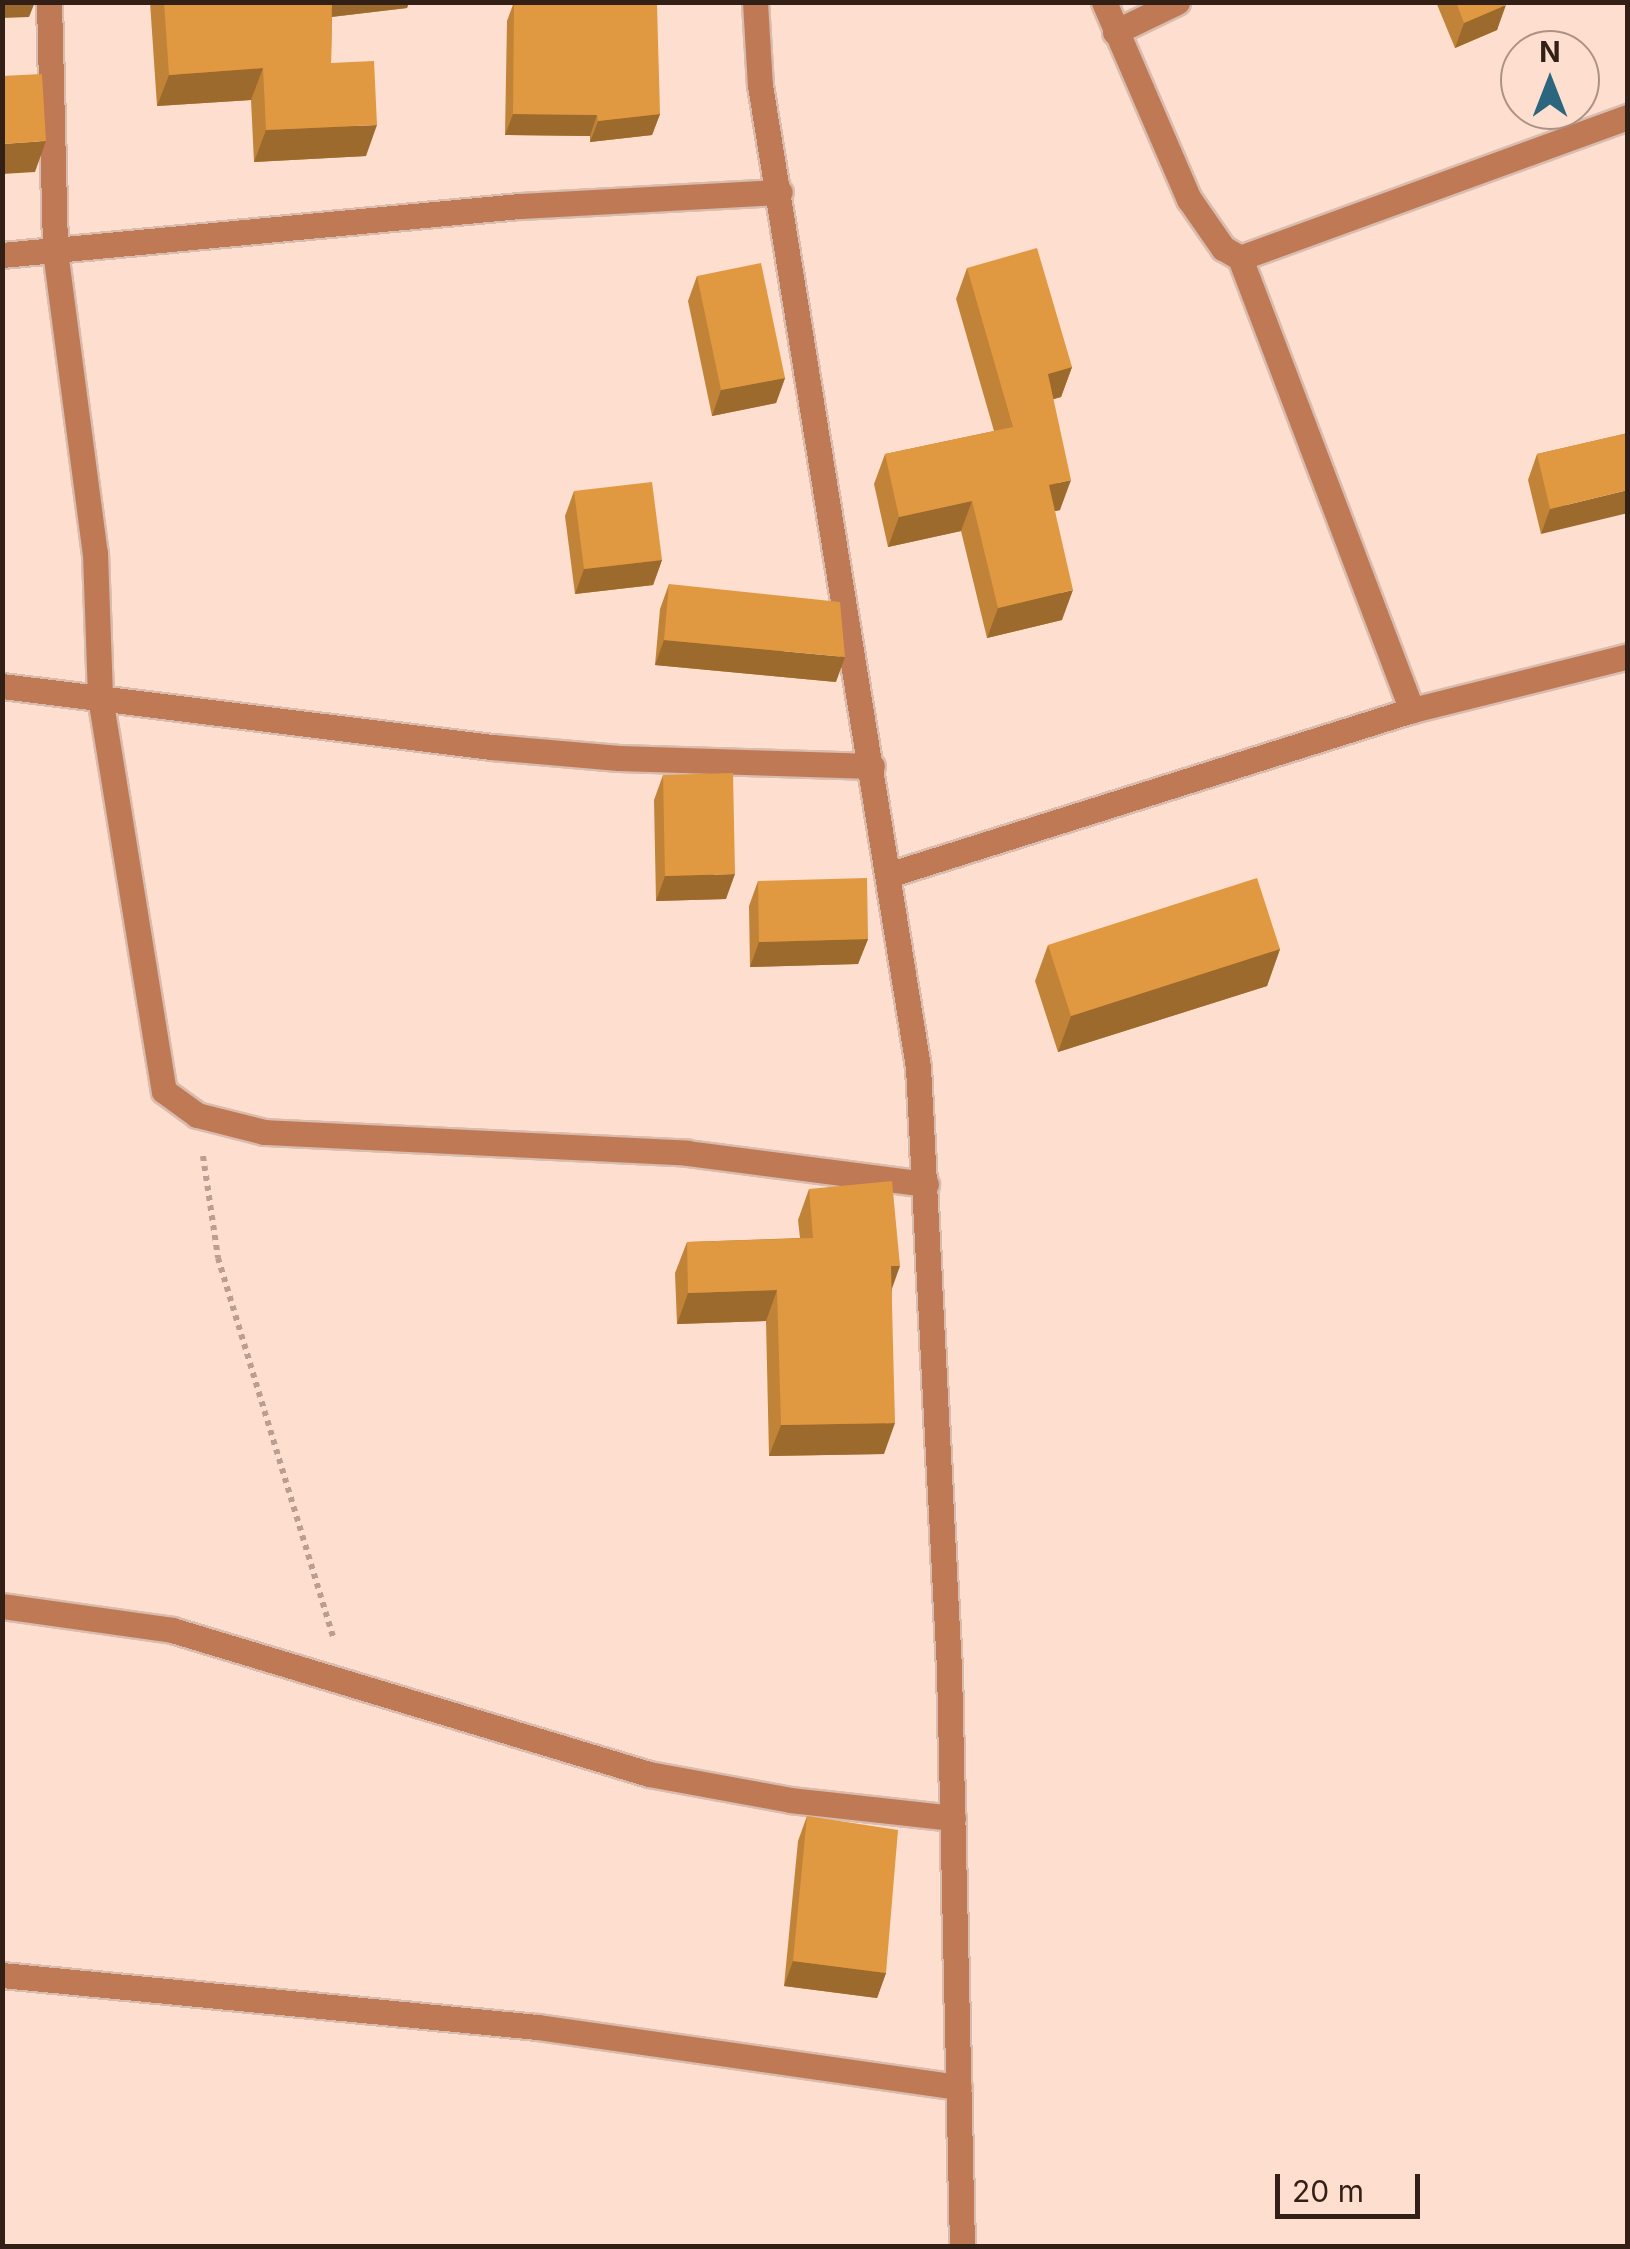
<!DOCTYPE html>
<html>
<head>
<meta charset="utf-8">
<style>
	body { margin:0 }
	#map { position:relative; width:1630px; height:2249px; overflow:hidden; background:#fedecf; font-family:Inter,sans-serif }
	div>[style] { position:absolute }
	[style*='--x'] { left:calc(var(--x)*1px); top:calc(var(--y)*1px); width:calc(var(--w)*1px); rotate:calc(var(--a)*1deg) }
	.path>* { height:6px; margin-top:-3px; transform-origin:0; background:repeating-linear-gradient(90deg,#b99e91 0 5px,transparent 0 10px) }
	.roads { filter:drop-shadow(2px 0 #d9bcae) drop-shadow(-2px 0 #d9bcae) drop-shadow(0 2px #d9bcae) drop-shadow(0 -2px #d9bcae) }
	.minor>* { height:25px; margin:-12.5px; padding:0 12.5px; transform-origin:12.5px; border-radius:12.5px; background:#bf7954 }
	.wall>* { inset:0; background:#c18338 }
	.shaded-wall>* { inset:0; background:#9d6a2e }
	.building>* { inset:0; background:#e09841 }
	span { translate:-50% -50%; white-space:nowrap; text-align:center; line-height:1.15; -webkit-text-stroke:8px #fedecf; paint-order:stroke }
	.frame { position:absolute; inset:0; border:5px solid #321f15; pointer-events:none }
	.north { position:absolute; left:1500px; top:30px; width:100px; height:100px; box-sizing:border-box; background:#fedecf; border:2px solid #ac9285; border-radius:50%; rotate:0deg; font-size:28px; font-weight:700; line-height:40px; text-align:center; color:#321f15 }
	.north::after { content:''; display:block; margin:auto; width:35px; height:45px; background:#2b667e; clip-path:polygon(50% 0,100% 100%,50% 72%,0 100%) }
	.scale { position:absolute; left:1275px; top:2174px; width:145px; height:45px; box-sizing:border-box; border:5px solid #321f15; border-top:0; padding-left:12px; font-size:30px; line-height:35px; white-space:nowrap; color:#321f15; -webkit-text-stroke:8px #fedecf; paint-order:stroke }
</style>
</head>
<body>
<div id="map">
	<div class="path">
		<div style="--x:203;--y:1156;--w:103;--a:81.6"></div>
		<div style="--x:218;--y:1258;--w:399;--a:73.1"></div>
	</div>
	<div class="roads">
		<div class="minor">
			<div style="--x:49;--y:2;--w:249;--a:88.6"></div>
			<div style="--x:55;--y:251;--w:305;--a:82.5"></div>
			<div style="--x:95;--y:553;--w:144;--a:88"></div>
			<div style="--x:100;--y:697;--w:399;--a:80.8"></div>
			<div style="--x:164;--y:1091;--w:41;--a:36"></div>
			<div style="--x:197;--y:1115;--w:69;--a:14.2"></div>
			<div style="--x:264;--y:1132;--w:424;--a:2.8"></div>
			<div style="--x:687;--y:1153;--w:241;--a:7.4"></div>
			<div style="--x:755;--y:2;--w:83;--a:86.6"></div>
			<div style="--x:760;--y:85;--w:995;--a:80.86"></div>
			<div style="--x:918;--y:1067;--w:603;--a:87.05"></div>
			<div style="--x:949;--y:1669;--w:577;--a:88.71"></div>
			<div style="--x:1104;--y:2;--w:215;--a:66.7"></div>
			<div style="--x:1189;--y:199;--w:60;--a:55.2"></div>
			<div style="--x:1223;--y:248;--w:20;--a:30"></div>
			<div style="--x:1240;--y:258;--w:413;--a:-20"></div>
			<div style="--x:1115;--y:32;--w:69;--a:-25.8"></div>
			<div style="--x:2;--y:255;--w:519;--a:-5.41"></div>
			<div style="--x:519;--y:206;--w:261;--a:-3.1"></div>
			<div style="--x:1240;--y:258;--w:484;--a:69.2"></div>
			<div style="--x:2;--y:686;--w:494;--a:7.1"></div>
			<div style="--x:492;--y:747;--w:127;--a:5"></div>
			<div style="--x:619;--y:758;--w:253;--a:1.8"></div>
			<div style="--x:891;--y:874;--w:546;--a:-17.47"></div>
			<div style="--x:1412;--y:710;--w:223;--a:-14"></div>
			<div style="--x:2;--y:1606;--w:172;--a:8"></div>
			<div style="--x:172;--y:1630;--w:498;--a:16.8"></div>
			<div style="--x:649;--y:1774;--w:143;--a:10.4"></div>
			<div style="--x:790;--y:1800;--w:164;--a:6.3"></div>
			<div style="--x:2;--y:1975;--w:538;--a:5.55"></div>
			<div style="--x:537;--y:2027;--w:426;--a:8.1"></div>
		</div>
	</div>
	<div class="wall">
		<div style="clip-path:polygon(150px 2px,409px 2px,407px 8px,332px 17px,331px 63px,366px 156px,254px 162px,251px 100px,157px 106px)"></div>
		<div style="clip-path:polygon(514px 2px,660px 114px,652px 135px,590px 142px,590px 136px,505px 135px,507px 21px)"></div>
		<div style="clip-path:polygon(1436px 2px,1505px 2px,1497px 30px,1455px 48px)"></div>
		<div style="clip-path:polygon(967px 268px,1072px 367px,1061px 397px,1053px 399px,1060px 510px,1055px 511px,1062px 620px,987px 638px,961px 531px,888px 547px,874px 484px,885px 454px,994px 431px,956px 299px)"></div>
		<div style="clip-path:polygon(697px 276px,785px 378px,776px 403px,712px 416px,688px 301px)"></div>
		<div style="clip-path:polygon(1628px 433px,1541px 534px,1528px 480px,1537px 454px)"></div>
		<div style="clip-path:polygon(574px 491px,662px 560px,653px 585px,575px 594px,565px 516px)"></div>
		<div style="clip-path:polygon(669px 584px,836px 682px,655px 665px,660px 609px)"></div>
		<div style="clip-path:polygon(663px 775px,726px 899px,656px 901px,654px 800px)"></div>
		<div style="clip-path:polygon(758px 881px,868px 939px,858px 964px,750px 967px,749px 906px)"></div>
		<div style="clip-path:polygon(1048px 945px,1280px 949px,1267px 986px,1058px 1052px,1035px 981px)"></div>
		<div style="clip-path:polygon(809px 1189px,892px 1288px,884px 1454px,769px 1456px,766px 1321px,677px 1324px,675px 1273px,687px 1242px,800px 1238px,798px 1220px)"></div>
		<div style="clip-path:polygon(807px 1816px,886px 1973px,877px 1998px,784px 1986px,798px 1841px)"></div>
	</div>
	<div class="shaded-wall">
		<div style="clip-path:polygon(2px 2px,35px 2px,29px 17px,2px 18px)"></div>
		<div style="clip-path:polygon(327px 2px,409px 2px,407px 8px,321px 18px)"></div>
		<div style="clip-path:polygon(1506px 5px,1497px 30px,1455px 48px,1464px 23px)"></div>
		<div style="clip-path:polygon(263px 68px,251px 100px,157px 106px,169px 75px)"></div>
		<div style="clip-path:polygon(513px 114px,597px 115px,590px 136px,505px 135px)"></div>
		<div style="clip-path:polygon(660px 114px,652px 135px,590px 142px,598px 121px)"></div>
		<div style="clip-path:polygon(377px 125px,366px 156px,254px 162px,266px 130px)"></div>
		<div style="clip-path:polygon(46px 141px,35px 172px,2px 174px,2px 144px)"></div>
		<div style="clip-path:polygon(1072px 367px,1061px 397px,1037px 404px,1048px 374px)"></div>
		<div style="clip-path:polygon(785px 378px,776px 403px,712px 416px,721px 390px)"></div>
		<div style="clip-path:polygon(1071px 480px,1060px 510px,1038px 515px,1049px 485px)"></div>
		<div style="clip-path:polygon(1628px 490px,1628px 513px,1541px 534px,1550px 509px)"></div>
		<div style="clip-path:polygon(972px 501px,961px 531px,888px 547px,899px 517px)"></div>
		<div style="clip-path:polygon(662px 560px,653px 585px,575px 594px,584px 569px)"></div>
		<div style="clip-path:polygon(1073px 590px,1062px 620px,987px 638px,998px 608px)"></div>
		<div style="clip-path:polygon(664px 640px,845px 657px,836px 682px,655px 665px)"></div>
		<div style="clip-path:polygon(735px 874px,726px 899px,656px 901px,665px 876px)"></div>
		<div style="clip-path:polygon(868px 939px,858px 964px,750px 967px,759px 942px)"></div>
		<div style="clip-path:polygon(1280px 949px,1267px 986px,1058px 1052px,1071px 1016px)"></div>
		<div style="clip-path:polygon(891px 1266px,900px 1266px,889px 1297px)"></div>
		<div style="clip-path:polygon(777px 1290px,766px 1321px,677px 1324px,688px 1293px)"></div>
		<div style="clip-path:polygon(895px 1423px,884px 1454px,769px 1456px,781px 1425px)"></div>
		<div style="clip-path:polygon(793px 1961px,886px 1973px,877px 1998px,784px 1986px)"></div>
	</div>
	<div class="building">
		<div style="clip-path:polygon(164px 2px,332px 2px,331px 63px,374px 61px,377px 125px,266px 130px,263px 68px,169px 75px)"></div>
		<div style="clip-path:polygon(514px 2px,657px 5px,660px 114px,598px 121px,597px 115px,513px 114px)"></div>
		<div style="clip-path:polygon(1456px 2px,1505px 2px,1506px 5px,1464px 23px)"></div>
		<div style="clip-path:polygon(42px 74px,46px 141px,2px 144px,2px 76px)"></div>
		<div style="clip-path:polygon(1037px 248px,1072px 367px,1048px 374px,1071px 480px,1049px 485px,1073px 590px,998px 608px,972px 501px,899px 517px,885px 454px,1013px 427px,967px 268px)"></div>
		<div style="clip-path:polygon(761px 263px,785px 378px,721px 390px,697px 276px)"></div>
		<div style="clip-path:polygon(1628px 433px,1628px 490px,1550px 509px,1537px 454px)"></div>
		<div style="clip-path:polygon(652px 482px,662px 560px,584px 569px,574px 491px)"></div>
		<div style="clip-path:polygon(669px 584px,840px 602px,845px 657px,664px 640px)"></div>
		<div style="clip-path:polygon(733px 773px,735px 874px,665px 876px,663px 775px)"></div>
		<div style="clip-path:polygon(867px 878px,868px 939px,759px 942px,758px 881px)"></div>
		<div style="clip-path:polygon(1257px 878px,1280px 949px,1071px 1016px,1048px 945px)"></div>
		<div style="clip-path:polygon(892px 1181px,900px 1266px,891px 1266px,895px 1423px,781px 1425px,777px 1290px,688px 1293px,687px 1242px,813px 1238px,809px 1189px)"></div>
		<div style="clip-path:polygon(807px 1816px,898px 1830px,886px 1973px,793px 1961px)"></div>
	</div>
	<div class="frame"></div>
	<div class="north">N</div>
	<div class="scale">20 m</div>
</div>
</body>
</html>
